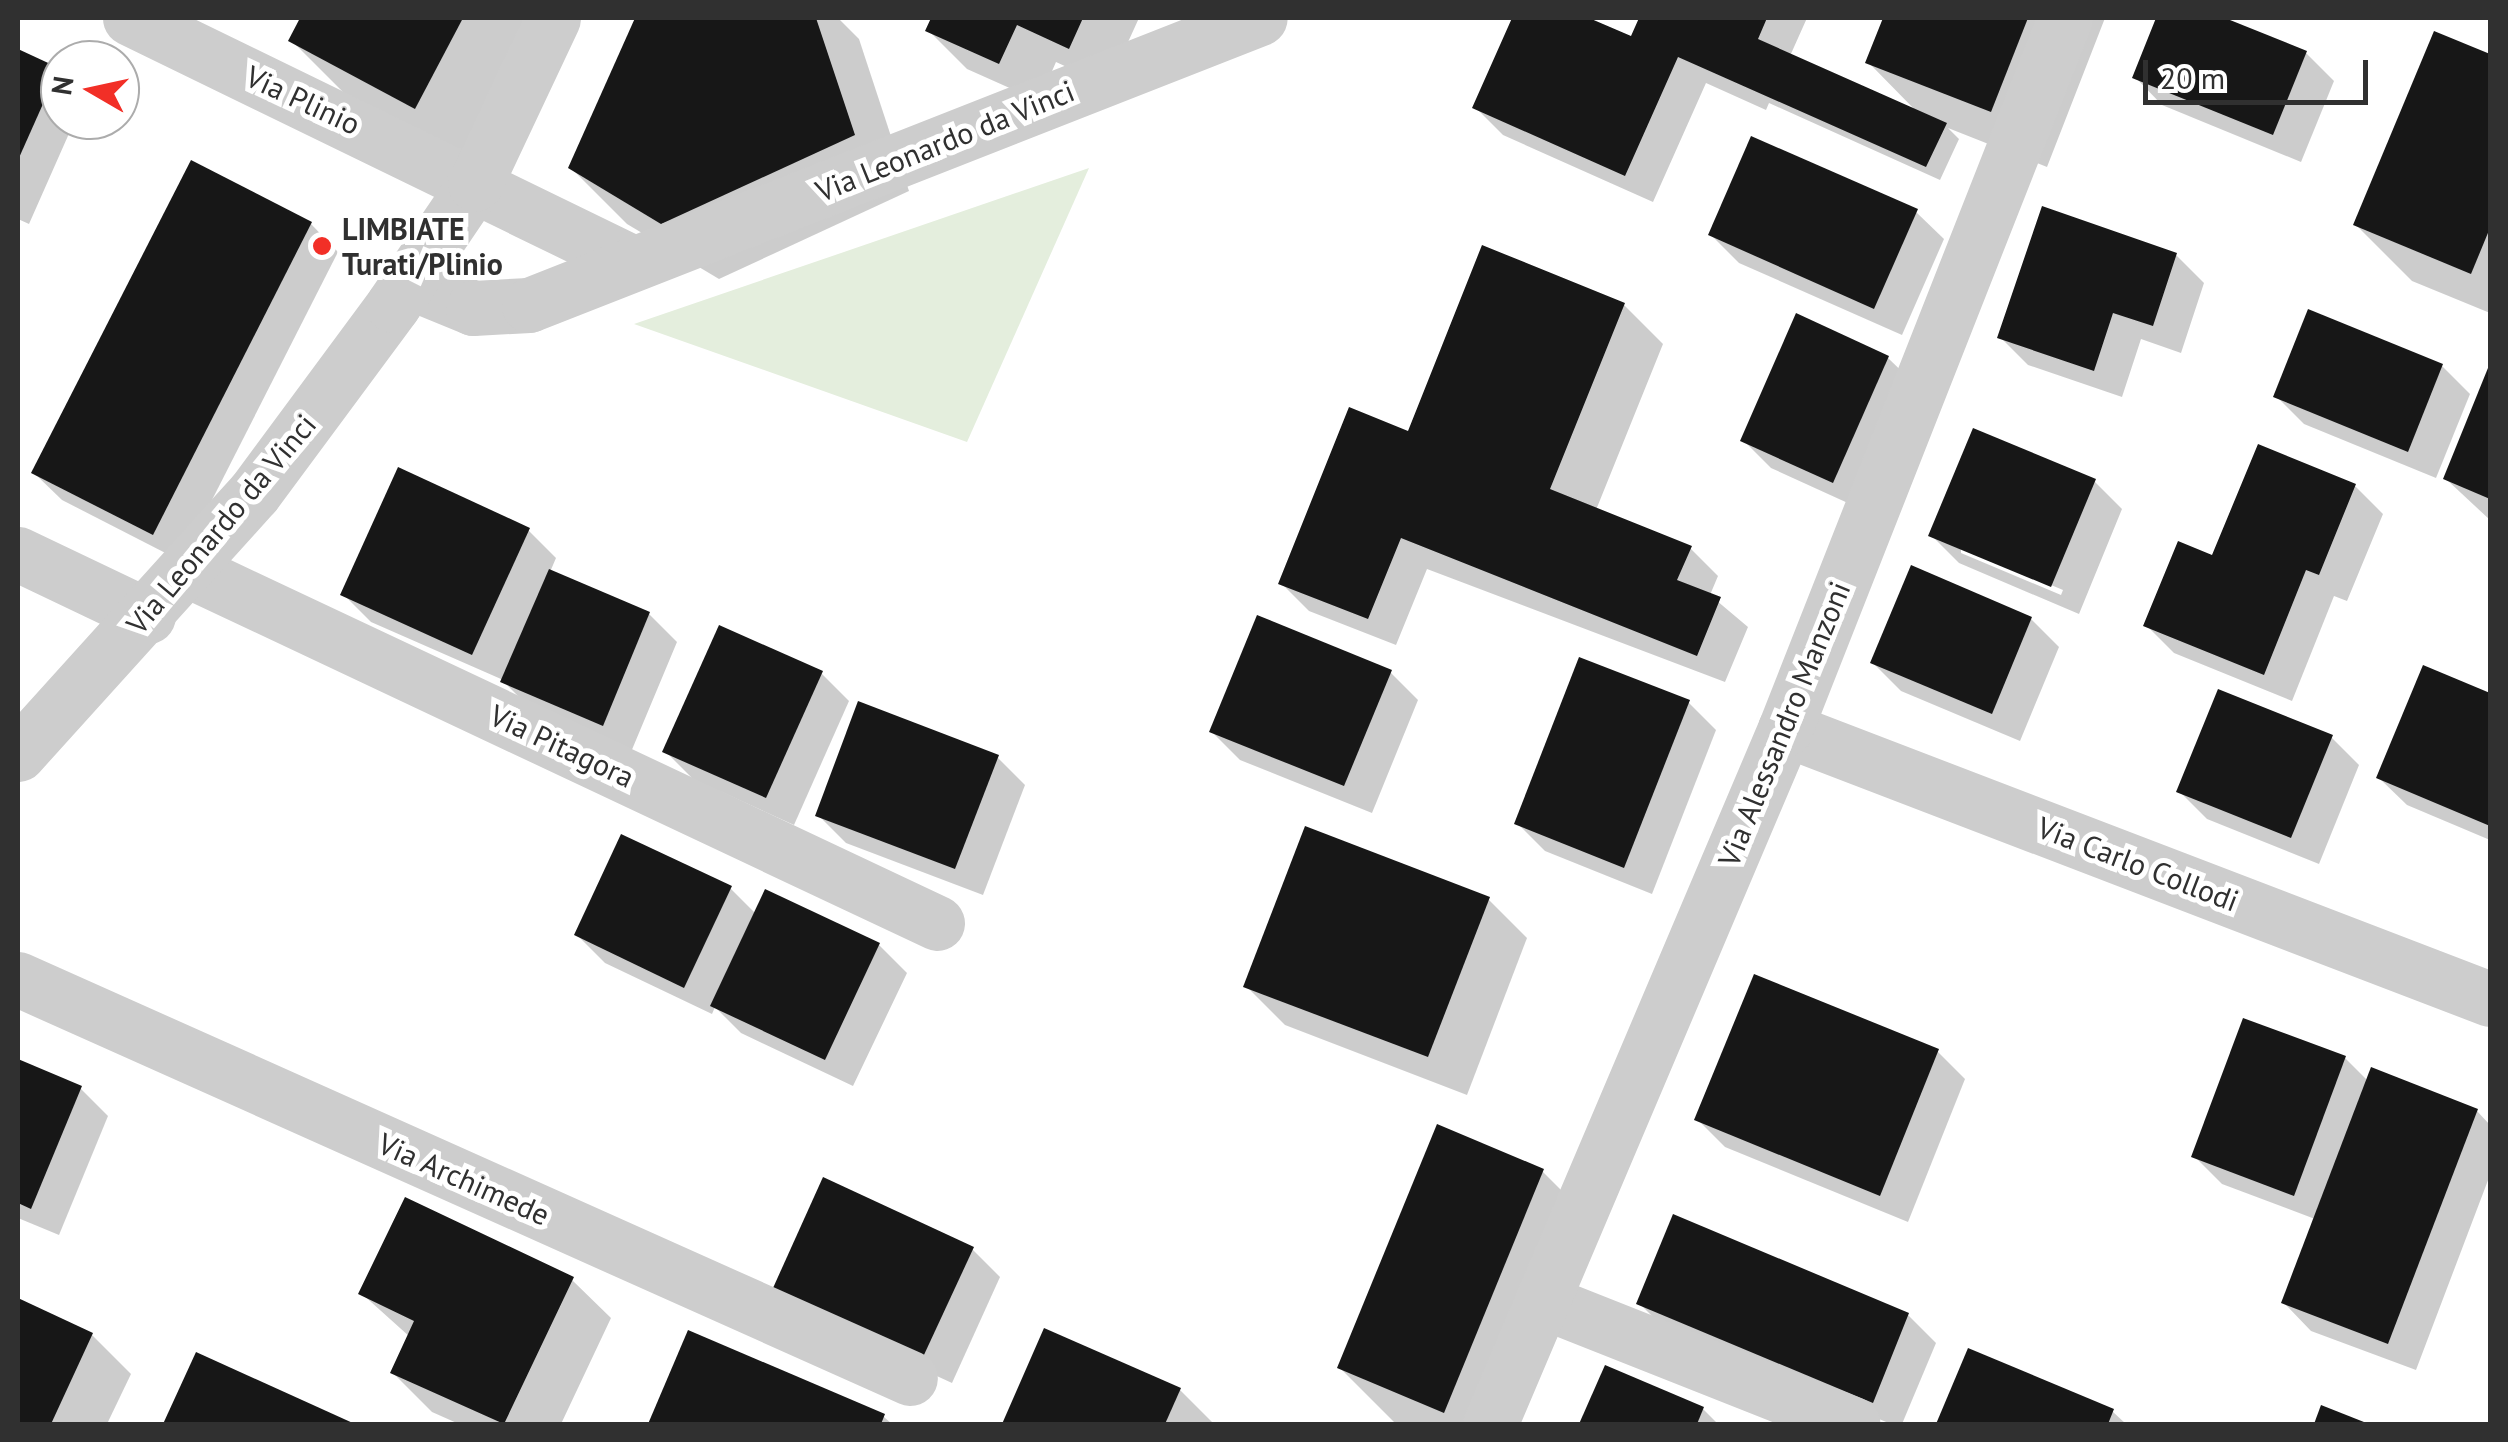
<!DOCTYPE html>
<html>
<head>
<meta charset="utf-8">
<style>
	body { margin:0 }
	#map { position:relative; width:2508px; height:1442px; overflow:hidden; background:#fff; font-family:"PT Sans",sans-serif }
	div>[style] { position:absolute }
	[style*='--x'] { left:calc(var(--x)*1px); top:calc(var(--y)*1px); width:calc(var(--w)*1px); rotate:calc(var(--a)*1deg) }
	.green>* { inset:0; background:#e4eedd }
	.shadow>* { inset:0; background:#0003 }
	.building>* { inset:0; background:#171717 }
	.minor>* { height:55px; margin:-27.5px; padding:0 27.5px; transform-origin:27.5px; border-radius:27.5px; background:#cdcdcd }
	.dots>* { width:28px; height:28px; translate:-50% -50%; box-sizing:border-box; border:5px solid #fff; border-radius:50% }
	span { translate:-50% -50%; white-space:nowrap; text-align:center; line-height:1.15; -webkit-text-stroke:10px #fff; paint-order:stroke }
	.street-label { font-size:30px; color:#303030 }
	.poi-label { font-size:30px; color:#303030; font-weight:700 }
	.left { translate:0 -50%; text-align:left }
	.frame { position:absolute; inset:0; border:20px solid #303030; pointer-events:none }
	.north { position:absolute; left:40px; top:40px; width:100px; height:100px; box-sizing:border-box; background:#fff; border:2px solid #acacac; border-radius:50%; rotate:279deg; font-size:28px; font-weight:700; line-height:40px; text-align:center; color:#303030 }
	.north::after { content:''; display:block; margin:auto; width:35px; height:45px; background:#f22f27; clip-path:polygon(50% 0,100% 100%,50% 72%,0 100%) }
	.scale { position:absolute; left:2143px; top:60px; width:225px; height:45px; box-sizing:border-box; border:5px solid #303030; border-top:0; padding-left:12px; font-size:30px; line-height:35px; white-space:nowrap; color:#303030; -webkit-text-stroke:8px #fff; paint-order:stroke }
</style>
</head>
<body>
<div id="map">
	<div class="green">
		<div style="clip-path:polygon(1089px 168px,967px 442px,634px 324px)"></div>
	</div>
	<div class="shadow">
		<div style="clip-path:polygon(303px 18px,549px 18px,471px 163px,347px 96px,291px 40px)"></div>
		<div style="clip-path:polygon(637px 18px,838px 18px,859px 39px,909px 191px,719px 279px,627px 224px,571px 168px)"></div>
		<div style="clip-path:polygon(934px 18px,1139px 18px,1108px 86px,1056px 62px,1039px 101px,967px 69px,928px 30px)"></div>
		<div style="clip-path:polygon(1515px 18px,1583px 18px,1632px 40px,1642px 18px,1807px 18px,1790px 56px,1918px 113px,1868px 62px,1885px 18px,2105px 18px,2047px 167px,1948px 128px,1959px 139px,1940px 180px,1769px 103px,1766px 110px,1706px 83px,1653px 202px,1503px 135px,1475px 107px)"></div>
		<div style="clip-path:polygon(2158px 18px,2218px 18px,2306px 53px,2334px 81px,2301px 162px,2162px 105px,2135px 77px)"></div>
		<div style="clip-path:polygon(2436px 34px,2490px 57px,2490px 313px,2412px 281px,2356px 225px)"></div>
		<div style="clip-path:polygon(18px 52px,60px 73px,60px 120px,75px 120px,29px 224px,18px 219px)"></div>
		<div style="clip-path:polygon(1916px 212px,1944px 239px,1902px 335px,1739px 263px,1711px 235px)"></div>
		<div style="clip-path:polygon(311px 224px,338px 252px,181px 561px,62px 500px,34px 473px)"></div>
		<div style="clip-path:polygon(2176px 255px,2204px 283px,2181px 353px,2141px 339px,2122px 397px,2028px 365px,2000px 337px)"></div>
		<div style="clip-path:polygon(1624px 305px,1663px 344px,1596px 510px,1690px 548px,1718px 576px,1710px 595px,1748px 627px,1725px 682px,1427px 569px,1396px 645px,1309px 611px,1281px 583px,1410px 434px)"></div>
		<div style="clip-path:polygon(1888px 358px,1916px 385px,1861px 509px,1771px 468px,1743px 440px)"></div>
		<div style="clip-path:polygon(2442px 366px,2470px 394px,2436px 478px,2304px 424px,2276px 396px)"></div>
		<div style="clip-path:polygon(2490px 369px,2490px 520px,2446px 479px)"></div>
		<div style="clip-path:polygon(evenodd,2094px 481px,2122px 509px,2079px 614px,1959px 563px,1931px 535px,2094px 481px,1961px 547px,2063px 590px,2061px 595px,1961px 553px,1961px 547px)"></div>
		<div style="clip-path:polygon(2355px 486px,2383px 514px,2347px 601px,2334px 596px,2292px 701px,2174px 653px,2146px 625px,2214px 559px)"></div>
		<div style="clip-path:polygon(528px 530px,556px 558px,550px 572px,649px 614px,677px 642px,631px 752px,531px 709px,501px 679px,371px 622px,343px 594px)"></div>
		<div style="clip-path:polygon(2031px 619px,2059px 647px,2020px 741px,1901px 691px,1873px 663px)"></div>
		<div style="clip-path:polygon(2425px 668px,2490px 696px,2490px 840px,2407px 805px,2379px 778px)"></div>
		<div style="clip-path:polygon(1390px 672px,1418px 700px,1372px 813px,1240px 760px,1212px 732px)"></div>
		<div style="clip-path:polygon(821px 673px,849px 701px,794px 825px,693px 779px,665px 751px)"></div>
		<div style="clip-path:polygon(1688px 702px,1716px 730px,1652px 894px,1545px 851px,1517px 823px)"></div>
		<div style="clip-path:polygon(2331px 737px,2359px 765px,2319px 864px,2207px 819px,2179px 791px)"></div>
		<div style="clip-path:polygon(997px 757px,1025px 785px,983px 895px,846px 843px,818px 815px)"></div>
		<div style="clip-path:polygon(730px 888px,756px 914px,767px 892px,879px 945px,907px 973px,853px 1086px,741px 1033px,715px 1007px,712px 1014px,605px 963px,577px 935px)"></div>
		<div style="clip-path:polygon(1488px 899px,1527px 938px,1467px 1095px,1285px 1025px,1246px 986px)"></div>
		<div style="clip-path:polygon(1937px 1051px,1965px 1079px,1908px 1222px,1725px 1147px,1697px 1119px)"></div>
		<div style="clip-path:polygon(2345px 1058px,2368px 1081px,2477px 1111px,2490px 1125px,2490px 1175px,2416px 1370px,2311px 1331px,2284px 1303px,2315px 1219px,2222px 1184px,2194px 1156px)"></div>
		<div style="clip-path:polygon(18px 1061px,80px 1088px,108px 1116px,59px 1235px,18px 1218px)"></div>
		<div style="clip-path:polygon(1542px 1171px,1598px 1227px,1518px 1424px,1396px 1424px,1340px 1368px)"></div>
		<div style="clip-path:polygon(972px 1249px,1000px 1277px,952px 1383px,804px 1315px)"></div>
		<div style="clip-path:polygon(572px 1280px,611px 1318px,561px 1424px,459px 1424px,432px 1412px,393px 1373px,410px 1337px,361px 1293px)"></div>
		<div style="clip-path:polygon(18px 1301px,92px 1335px,131px 1374px,107px 1424px,18px 1424px)"></div>
		<div style="clip-path:polygon(1639px 1303px,1908px 1315px,1936px 1343px,1902px 1424px,1891px 1424px,1667px 1331px)"></div>
		<div style="clip-path:polygon(1045px 1331px,1180px 1390px,1214px 1424px,1005px 1424px)"></div>
		<div style="clip-path:polygon(689px 1333px,884px 1417px,892px 1424px,651px 1424px)"></div>
		<div style="clip-path:polygon(1970px 1351px,2112px 1411px,2126px 1424px,1939px 1424px)"></div>
		<div style="clip-path:polygon(197px 1356px,349px 1424px,166px 1424px)"></div>
		<div style="clip-path:polygon(1606px 1368px,1703px 1409px,1718px 1424px,1582px 1424px)"></div>
	</div>
	<div class="building">
		<div style="clip-path:polygon(300px 18px,463px 18px,415px 109px,288px 41px)"></div>
		<div style="clip-path:polygon(635px 18px,816px 18px,855px 135px,661px 224px,568px 168px)"></div>
		<div style="clip-path:polygon(931px 18px,1083px 18px,1069px 49px,1017px 25px,999px 64px,925px 31px)"></div>
		<div style="clip-path:polygon(1512px 18px,1589px 18px,1631px 36px,1639px 18px,1767px 18px,1758px 39px,1947px 123px,1926px 167px,1678px 57px,1625px 176px,1472px 108px)"></div>
		<div style="clip-path:polygon(1883px 18px,2028px 18px,1991px 112px,1865px 63px)"></div>
		<div style="clip-path:polygon(2156px 18px,2225px 18px,2307px 51px,2273px 135px,2132px 78px)"></div>
		<div style="clip-path:polygon(2434px 31px,2490px 54px,2490px 228px,2471px 274px,2353px 225px)"></div>
		<div style="clip-path:polygon(18px 49px,59px 68px,18px 160px)"></div>
		<div style="clip-path:polygon(1751px 136px,1918px 209px,1874px 309px,1708px 235px)"></div>
		<div style="clip-path:polygon(191px 160px,312px 222px,153px 535px,31px 473px)"></div>
		<div style="clip-path:polygon(2042px 206px,2177px 253px,2153px 326px,2113px 313px,2094px 371px,1997px 338px)"></div>
		<div style="clip-path:polygon(1482px 245px,1625px 303px,1550px 489px,1692px 546px,1677px 580px,1721px 597px,1697px 656px,1401px 538px,1368px 619px,1278px 584px,1349px 407px,1408px 431px)"></div>
		<div style="clip-path:polygon(2308px 309px,2443px 364px,2408px 452px,2273px 397px)"></div>
		<div style="clip-path:polygon(1796px 313px,1889px 356px,1833px 483px,1740px 441px)"></div>
		<div style="clip-path:polygon(2490px 363px,2490px 499px,2443px 479px)"></div>
		<div style="clip-path:polygon(1973px 428px,2096px 479px,2051px 587px,1928px 536px)"></div>
		<div style="clip-path:polygon(2258px 444px,2356px 484px,2319px 575px,2306px 570px,2264px 675px,2143px 626px,2178px 541px,2212px 555px)"></div>
		<div style="clip-path:polygon(398px 467px,530px 528px,472px 655px,340px 595px)"></div>
		<div style="clip-path:polygon(1911px 565px,2032px 617px,1992px 714px,1870px 663px)"></div>
		<div style="clip-path:polygon(549px 569px,650px 612px,603px 726px,500px 682px)"></div>
		<div style="clip-path:polygon(1257px 615px,1392px 670px,1344px 786px,1209px 732px)"></div>
		<div style="clip-path:polygon(719px 625px,823px 671px,766px 798px,662px 752px)"></div>
		<div style="clip-path:polygon(1579px 657px,1690px 700px,1624px 868px,1514px 824px)"></div>
		<div style="clip-path:polygon(2423px 665px,2490px 693px,2490px 826px,2376px 778px)"></div>
		<div style="clip-path:polygon(2218px 689px,2333px 735px,2291px 838px,2176px 792px)"></div>
		<div style="clip-path:polygon(858px 701px,999px 755px,955px 869px,815px 816px)"></div>
		<div style="clip-path:polygon(1305px 826px,1490px 897px,1428px 1057px,1243px 987px)"></div>
		<div style="clip-path:polygon(621px 834px,732px 886px,684px 988px,574px 935px)"></div>
		<div style="clip-path:polygon(765px 889px,880px 943px,825px 1060px,710px 1006px)"></div>
		<div style="clip-path:polygon(1754px 974px,1939px 1049px,1880px 1196px,1694px 1120px)"></div>
		<div style="clip-path:polygon(2243px 1018px,2346px 1056px,2294px 1196px,2191px 1157px)"></div>
		<div style="clip-path:polygon(18px 1059px,82px 1086px,31px 1209px,18px 1203px)"></div>
		<div style="clip-path:polygon(2371px 1067px,2478px 1109px,2388px 1344px,2281px 1303px)"></div>
		<div style="clip-path:polygon(1437px 1124px,1544px 1169px,1444px 1413px,1337px 1368px)"></div>
		<div style="clip-path:polygon(823px 1177px,974px 1247px,923px 1357px,773px 1288px)"></div>
		<div style="clip-path:polygon(405px 1197px,574px 1277px,504px 1424px,390px 1373px,414px 1321px,358px 1294px)"></div>
		<div style="clip-path:polygon(1673px 1214px,1909px 1313px,1873px 1403px,1636px 1304px)"></div>
		<div style="clip-path:polygon(18px 1298px,93px 1333px,51px 1424px,18px 1424px)"></div>
		<div style="clip-path:polygon(1044px 1328px,1181px 1388px,1165px 1424px,1002px 1424px)"></div>
		<div style="clip-path:polygon(688px 1330px,885px 1414px,881px 1424px,648px 1424px)"></div>
		<div style="clip-path:polygon(1968px 1348px,2114px 1409px,2108px 1424px,1936px 1424px)"></div>
		<div style="clip-path:polygon(196px 1352px,355px 1424px,163px 1424px)"></div>
		<div style="clip-path:polygon(1605px 1365px,1704px 1407px,1697px 1424px,1579px 1424px)"></div>
		<div style="clip-path:polygon(2321px 1405px,2369px 1424px,2314px 1424px)"></div>
	</div>
	<div class="minor">
		<div style="--x:130;--y:18;--w:555;--a:25.96"></div>
		<div style="--x:410;--y:282;--w:68;--a:22.4"></div>
		<div style="--x:473;--y:308;--w:56;--a:-3.1"></div>
		<div style="--x:529;--y:305;--w:785;--a:-21.44"></div>
		<div style="--x:18;--y:554;--w:144;--a:25.5"></div>
		<div style="--x:188;--y:570;--w:828;--a:25.23"></div>
		<div style="--x:1785;--y:729;--w:755;--a:20.96"></div>
		<div style="--x:18;--y:754;--w:352;--a:-47.9"></div>
		<div style="--x:254;--y:493;--w:234;--a:-53.5"></div>
		<div style="--x:393;--y:305;--w:146;--a:-55.9"></div>
		<div style="--x:475;--y:184;--w:183;--a:-64.8"></div>
		<div style="--x:18;--y:979;--w:977;--a:24.1"></div>
		<div style="--x:1542;--y:1301;--w:334;--a:21.6"></div>
		<div style="--x:1490;--y:1424;--w:755;--a:-67"></div>
		<div style="--x:1785;--y:729;--w:764;--a:-68.5"></div>
	</div>
	<div class="dots">
		<div style="left:322px;top:246px;background:#f22f27"></div>
	</div>
	<div class="street-label">
		<span style="left:303px;top:100px;rotate:25deg">Via Plinio</span>
		<span style="left:945px;top:141px;rotate:-22deg">Via Leonardo da Vinci</span>
		<span style="left:221px;top:524px;rotate:-50deg">Via Leonardo da Vinci</span>
		<span style="left:1784px;top:724px;rotate:-68deg">Via Alessandro Manzoni</span>
		<span style="left:562px;top:746px;rotate:25deg">Via Pitagora</span>
		<span style="left:2138px;top:864px;rotate:21deg">Via Carlo Collodi</span>
		<span style="left:464px;top:1179px;rotate:24deg">Via Archimede</span>
	</div>
	<div class="poi-label">
		<span class="left" style="left:342px;top:246px">LIMBIATE<br>Turati/Plinio</span>
	</div>
	<div class="frame"></div>
	<div class="north">N</div>
	<div class="scale">20 m</div>
</div>
</body>
</html>
